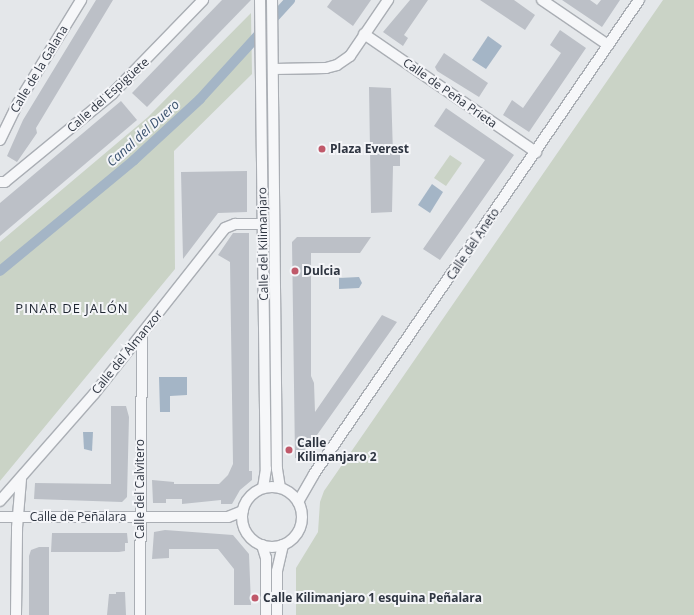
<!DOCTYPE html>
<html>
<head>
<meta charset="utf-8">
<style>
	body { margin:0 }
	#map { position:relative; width:694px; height:615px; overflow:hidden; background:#e4e7ea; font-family:"Open Sans",sans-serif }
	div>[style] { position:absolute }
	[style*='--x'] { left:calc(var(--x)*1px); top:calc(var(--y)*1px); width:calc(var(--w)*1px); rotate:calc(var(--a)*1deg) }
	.green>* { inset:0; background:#cad3c6 }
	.water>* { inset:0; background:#a4b5c6 }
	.canal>* { height:10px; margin:-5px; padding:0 5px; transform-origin:5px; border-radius:5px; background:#a4b5c6 }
	.building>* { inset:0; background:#bcc0c7 }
	.roads { filter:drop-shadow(1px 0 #aaaeb4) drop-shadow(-1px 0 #aaaeb4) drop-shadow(0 1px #aaaeb4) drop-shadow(0 -1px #aaaeb4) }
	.minor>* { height:10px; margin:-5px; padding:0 5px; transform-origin:5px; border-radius:5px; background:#f6f7f9 }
	.minor>.ring { margin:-5px; padding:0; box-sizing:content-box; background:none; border:10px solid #f6f7f9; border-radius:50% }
	.dots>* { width:11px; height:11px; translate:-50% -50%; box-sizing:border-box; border:2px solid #f4f5f8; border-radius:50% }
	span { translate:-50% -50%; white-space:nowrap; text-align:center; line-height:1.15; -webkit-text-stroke:4px #f4f5f8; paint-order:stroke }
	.street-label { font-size:12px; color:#2e3541 }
	.poi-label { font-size:12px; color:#2e3541; font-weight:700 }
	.left { translate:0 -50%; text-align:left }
	.water-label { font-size:13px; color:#3c5470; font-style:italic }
	.neighbourhood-label { font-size:13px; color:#1f2632; letter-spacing:1px }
</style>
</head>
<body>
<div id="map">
	<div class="green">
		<div style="clip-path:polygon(663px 0,694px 0,694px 615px,296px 615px,296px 568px,318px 532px,320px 502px,324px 491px)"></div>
		<div style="clip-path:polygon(251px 13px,252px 74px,174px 151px,175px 269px,0 481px,0 242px,148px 117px)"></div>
		<div style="clip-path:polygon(450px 155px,462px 163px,446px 186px,434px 178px)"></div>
	</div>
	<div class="water">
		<div style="clip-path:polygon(488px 36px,502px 46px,486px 69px,472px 60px)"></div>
		<div style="clip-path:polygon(432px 184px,443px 192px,430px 213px,418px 205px)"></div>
		<div style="clip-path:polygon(359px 277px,362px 283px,359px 288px,339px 289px,339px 278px)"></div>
		<div style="clip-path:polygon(159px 377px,187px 377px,187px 395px,170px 396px,170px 412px,160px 412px)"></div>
		<div style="clip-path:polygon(83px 432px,93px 432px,92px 451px,84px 449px)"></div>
	</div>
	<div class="canal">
		<div style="--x:0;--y:271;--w:174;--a:-39.6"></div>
		<div style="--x:134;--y:160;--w:90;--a:-42.7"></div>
		<div style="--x:200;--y:99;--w:134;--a:-47.7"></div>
	</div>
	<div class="building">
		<div style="clip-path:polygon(96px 0,113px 0,36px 128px,37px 133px,17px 162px,7px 156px,23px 120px)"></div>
		<div style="clip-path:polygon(222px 0,251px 0,147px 107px,132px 93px)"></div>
		<div style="clip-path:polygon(332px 0,371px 0,353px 26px,327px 7px)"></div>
		<div style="clip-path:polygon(410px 0,428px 0,404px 35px,408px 38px,403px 46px,383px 32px)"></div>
		<div style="clip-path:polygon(480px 0,514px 0,535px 15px,525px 30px)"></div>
		<div style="clip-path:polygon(562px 0,590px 0,597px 5px,601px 0,620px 0,602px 27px)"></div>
		<div style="clip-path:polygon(560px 30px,586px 48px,529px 132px,503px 115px,512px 100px,523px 108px,553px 65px,561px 53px,550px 45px)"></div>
		<div style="clip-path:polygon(444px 53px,488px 83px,479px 97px,437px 71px,435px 67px)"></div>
		<div style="clip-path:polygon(369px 87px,391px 88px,393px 154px,400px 154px,400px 166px,393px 166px,392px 212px,371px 213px)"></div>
		<div style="clip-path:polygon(121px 101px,137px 120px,0 236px,0 203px)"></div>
		<div style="clip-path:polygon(446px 108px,514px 155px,440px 260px,423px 249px,485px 160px,434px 126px)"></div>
		<div style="clip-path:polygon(247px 171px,247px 212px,218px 213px,183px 259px,181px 172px)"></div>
		<div style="clip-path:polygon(233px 233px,249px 233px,249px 471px,252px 471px,252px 480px,240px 490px,232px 504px,221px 504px,221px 500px,182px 504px,182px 499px,166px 499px,166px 503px,153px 503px,152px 480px,174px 482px,174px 484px,219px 484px,228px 475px,233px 464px,230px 262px,218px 255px)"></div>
		<div style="clip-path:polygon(297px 237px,371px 237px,360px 253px,311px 253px,311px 376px,314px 383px,315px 412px,382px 315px,397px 322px,300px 459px,295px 458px,292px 242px)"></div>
		<div style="clip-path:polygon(111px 406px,126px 406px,129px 417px,127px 497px,122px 502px,34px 499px,35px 483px,111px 484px)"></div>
		<div style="clip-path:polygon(165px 530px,233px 535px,249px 554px,251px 605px,234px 605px,234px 569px,218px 549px,169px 549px,169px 558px,152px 559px,154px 532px)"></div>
		<div style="clip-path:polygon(52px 533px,127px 533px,128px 543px,125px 543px,125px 551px,119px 552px,51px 552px)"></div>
		<div style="clip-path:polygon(39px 547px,49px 547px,49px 615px,29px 615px,29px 556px,31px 550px)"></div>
		<div style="clip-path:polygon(116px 592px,125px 592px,126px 615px,107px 615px,109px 594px,116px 594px)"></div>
	</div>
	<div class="roads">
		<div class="minor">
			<div style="--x:260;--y:0;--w:469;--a:89.3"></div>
			<div style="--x:266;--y:469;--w:19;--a:99"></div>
			<div style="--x:272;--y:0;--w:469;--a:89.4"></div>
			<div style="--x:277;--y:469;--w:19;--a:81"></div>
			<div style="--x:542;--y:0;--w:80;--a:34.3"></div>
			<div style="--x:364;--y:34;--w:209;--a:34.5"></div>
			<div style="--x:274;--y:69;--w:52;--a:-1.1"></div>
			<div style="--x:326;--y:68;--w:11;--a:-15"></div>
			<div style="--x:337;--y:65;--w:16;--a:-35"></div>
			<div style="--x:350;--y:56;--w:68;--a:-55.8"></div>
			<div style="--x:0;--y:140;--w:41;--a:-64.1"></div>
			<div style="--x:18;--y:103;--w:121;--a:-58.5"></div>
			<div style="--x:0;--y:182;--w:5;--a:0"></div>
			<div style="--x:5;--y:182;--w:139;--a:-39.4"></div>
			<div style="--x:112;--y:94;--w:131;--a:-45.9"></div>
			<div class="ring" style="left:242px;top:487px;width:50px;height:50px"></div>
			<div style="--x:0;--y:501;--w:142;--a:-48.7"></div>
			<div style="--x:94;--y:394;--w:211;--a:-51.7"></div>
			<div style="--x:225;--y:228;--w:11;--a:-22"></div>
			<div style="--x:235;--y:224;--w:28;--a:0"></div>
			<div style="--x:298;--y:502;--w:32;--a:-60"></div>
			<div style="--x:314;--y:474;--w:575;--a:-55.56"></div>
			<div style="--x:0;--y:517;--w:228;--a:0"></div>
			<div style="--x:228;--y:517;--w:16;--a:-22"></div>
			<div style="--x:262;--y:545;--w:14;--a:73"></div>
			<div style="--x:266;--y:558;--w:57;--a:90"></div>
			<div style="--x:16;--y:615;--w:87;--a:-89.3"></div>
			<div style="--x:17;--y:528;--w:49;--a:-85.3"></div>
			<div style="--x:140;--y:615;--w:281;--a:-89.6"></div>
			<div style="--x:277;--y:615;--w:44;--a:-90"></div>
			<div style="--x:277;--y:571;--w:27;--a:-77"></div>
		</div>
	</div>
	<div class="dots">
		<div style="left:322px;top:149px;background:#c0596a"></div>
		<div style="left:295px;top:271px;background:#c0596a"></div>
		<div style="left:289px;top:450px;background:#c0596a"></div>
		<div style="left:255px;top:598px;background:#c0596a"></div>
	</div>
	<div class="street-label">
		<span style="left:39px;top:69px;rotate:-59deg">Calle de la Galana</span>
		<span style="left:450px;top:93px;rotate:35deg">Calle de Peña Prieta</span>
		<span style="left:108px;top:95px;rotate:-42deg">Calle del Espigüete</span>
		<span style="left:263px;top:244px;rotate:-91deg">Calle del Kilimanjaro</span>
		<span style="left:473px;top:244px;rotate:-56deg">Calle del Aneto</span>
		<span style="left:127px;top:352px;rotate:-51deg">Calle del Almanzor</span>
		<span style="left:140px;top:489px;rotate:-90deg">Calle del Calvitero</span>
		<span style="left:78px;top:517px">Calle de Peñalara</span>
	</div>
	<div class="poi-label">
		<span class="left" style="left:330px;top:149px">Plaza Everest</span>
		<span class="left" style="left:303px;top:271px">Dulcia</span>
		<span class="left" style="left:297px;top:450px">Calle<br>Kilimanjaro 2</span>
		<span class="left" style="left:263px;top:598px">Calle Kilimanjaro 1 esquina Peñalara</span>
	</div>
	<div class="water-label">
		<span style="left:143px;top:133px;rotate:-42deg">Canal del Duero</span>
	</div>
	<div class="neighbourhood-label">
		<span style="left:72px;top:308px">PINAR DE JALÓN</span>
	</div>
</div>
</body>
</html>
